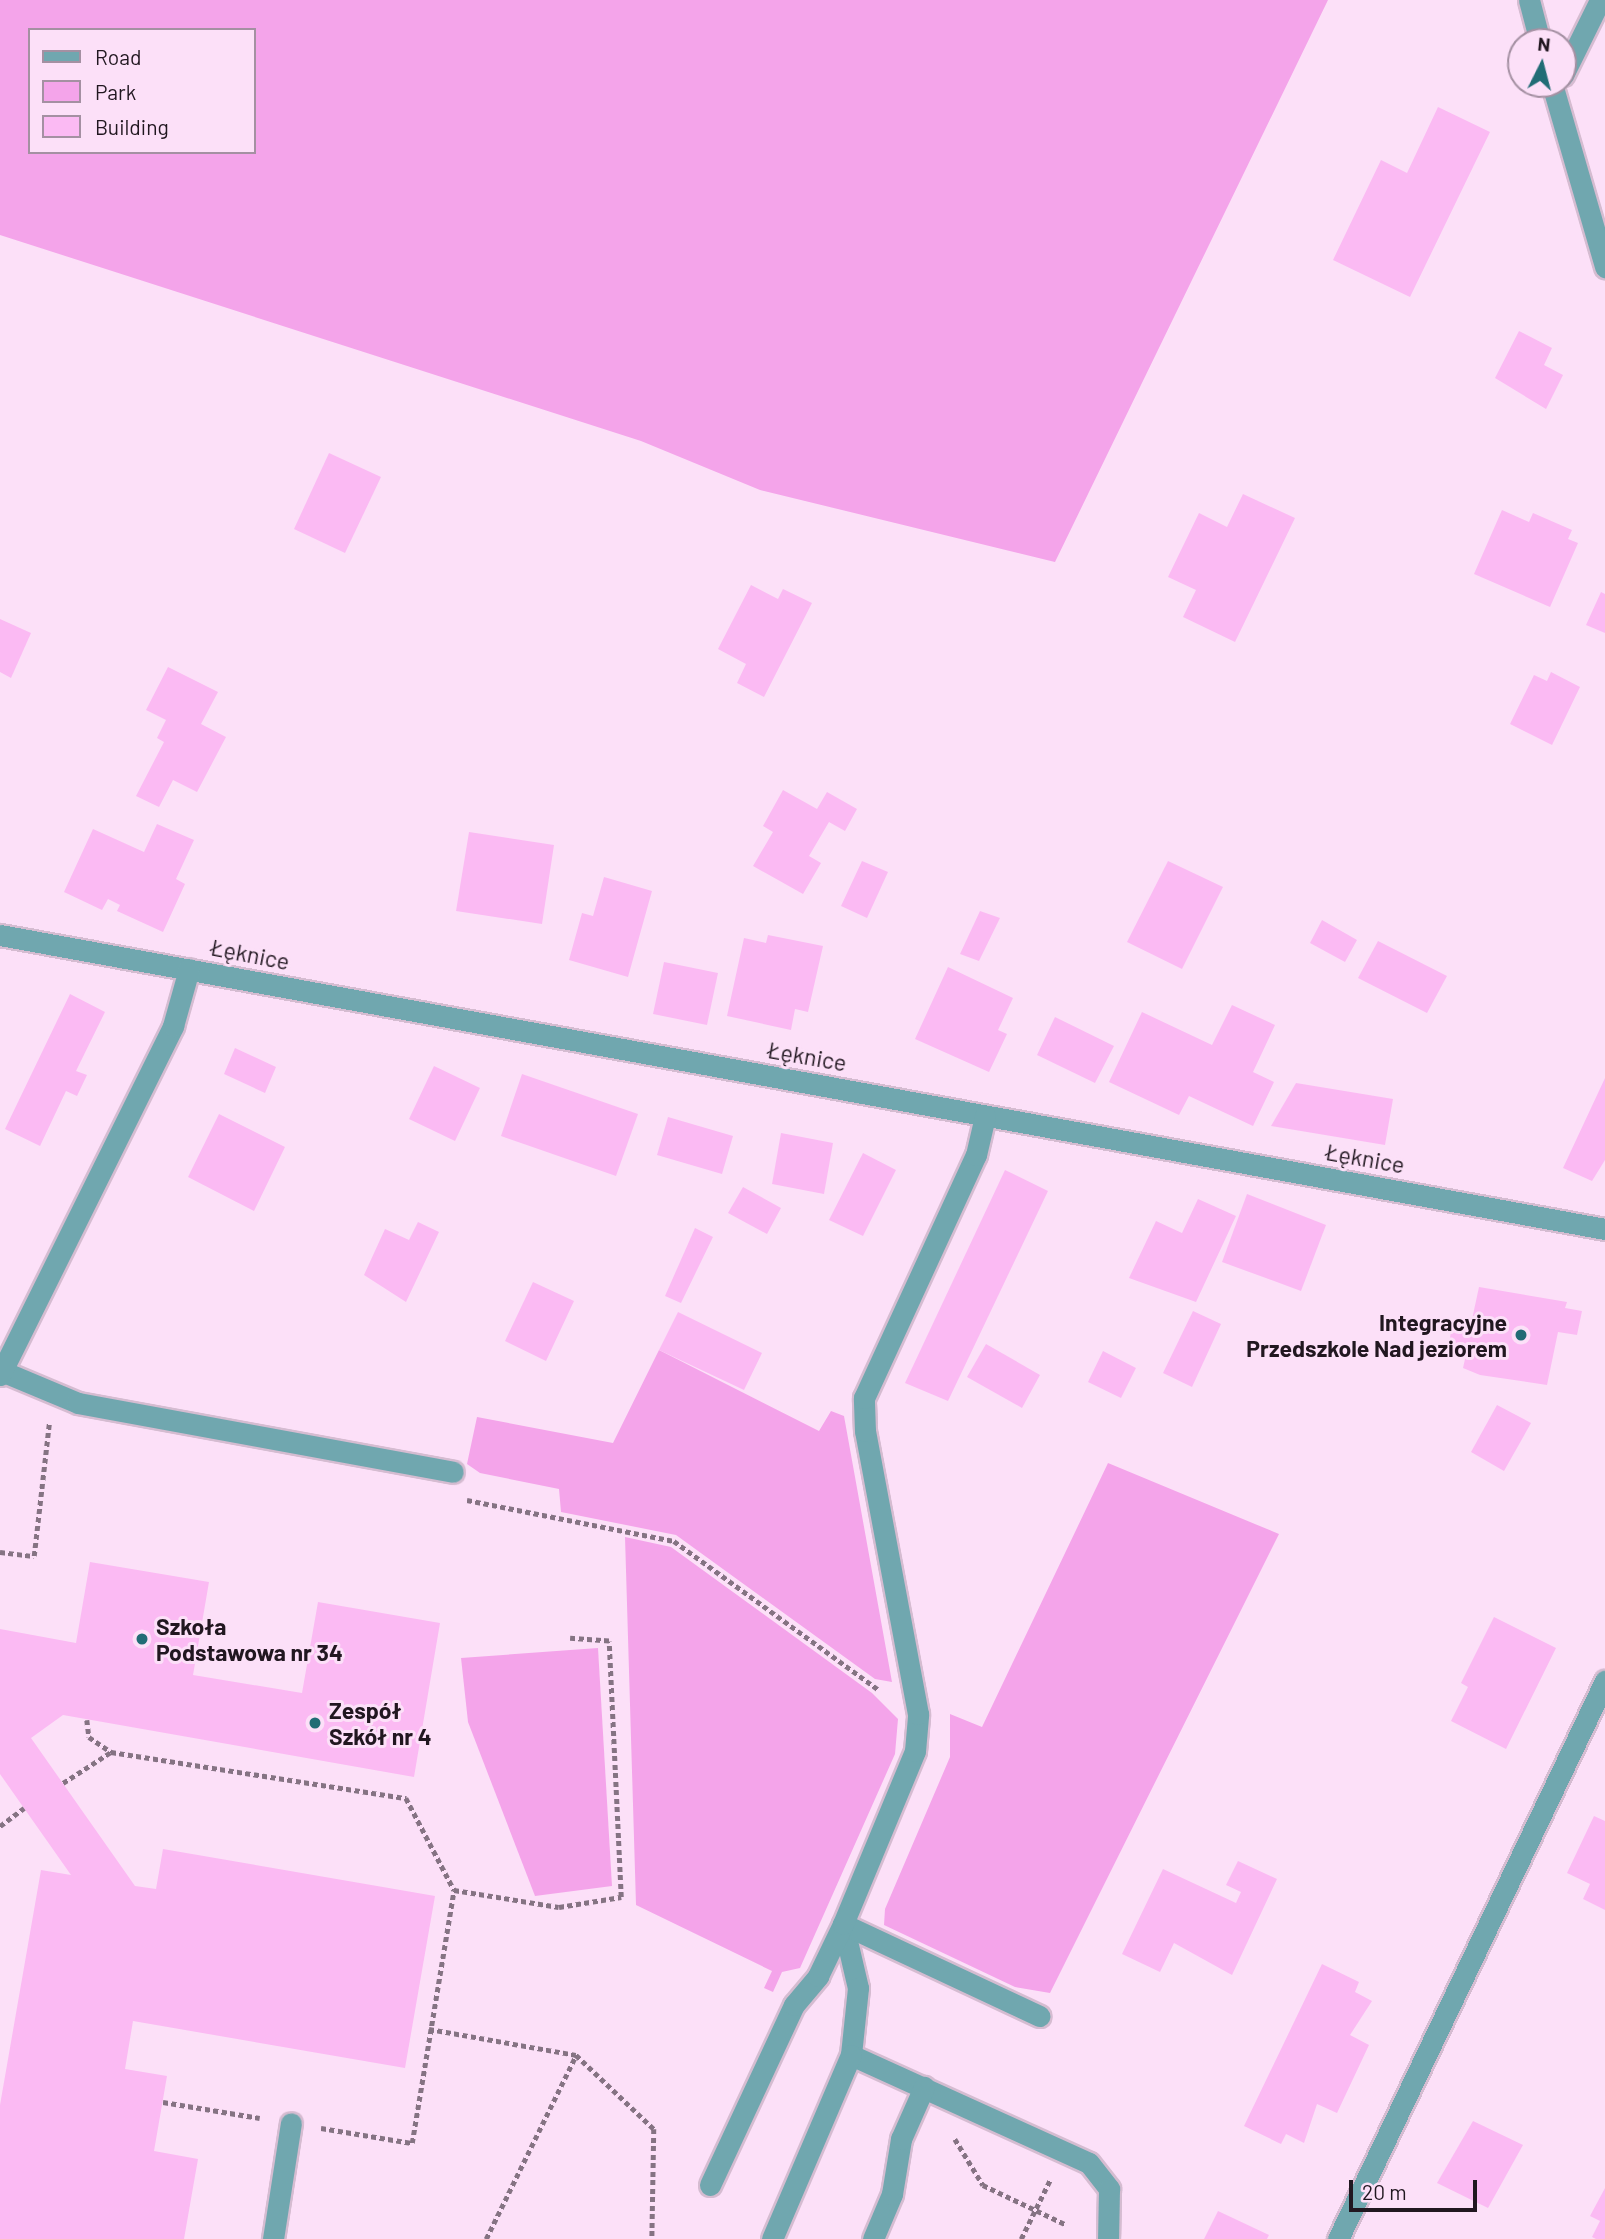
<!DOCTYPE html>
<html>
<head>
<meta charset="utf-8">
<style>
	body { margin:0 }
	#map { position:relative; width:1605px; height:2239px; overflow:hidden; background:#fce0f8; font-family:Barlow,sans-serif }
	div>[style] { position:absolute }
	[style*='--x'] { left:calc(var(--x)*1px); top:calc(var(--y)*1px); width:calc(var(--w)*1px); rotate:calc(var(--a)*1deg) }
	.green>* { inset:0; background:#f4a4ea }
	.building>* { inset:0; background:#fbbaf3 }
	.path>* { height:4.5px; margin-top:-2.25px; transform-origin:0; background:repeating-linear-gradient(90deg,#857383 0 5px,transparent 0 8.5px) }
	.roads { filter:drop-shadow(2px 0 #d5bcd1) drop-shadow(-2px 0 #d5bcd1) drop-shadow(0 2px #d5bcd1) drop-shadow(0 -2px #d5bcd1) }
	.minor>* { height:21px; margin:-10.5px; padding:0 10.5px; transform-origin:10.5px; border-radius:10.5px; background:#70a7af }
	.dots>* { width:19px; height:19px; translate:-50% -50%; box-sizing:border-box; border:4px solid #fce0f8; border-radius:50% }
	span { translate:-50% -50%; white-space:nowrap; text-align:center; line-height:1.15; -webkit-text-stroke:6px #fce0f8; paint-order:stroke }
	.street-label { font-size:23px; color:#211720 }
	.poi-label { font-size:23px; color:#211720; font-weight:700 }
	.right { translate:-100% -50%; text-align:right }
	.left { translate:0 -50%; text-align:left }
	.legend { position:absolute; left:28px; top:28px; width:228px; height:126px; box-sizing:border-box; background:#fce0f8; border:2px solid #a490a2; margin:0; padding:9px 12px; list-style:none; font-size:21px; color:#211720 }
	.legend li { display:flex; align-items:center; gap:14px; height:35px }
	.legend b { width:35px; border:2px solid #a490a2 }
	.north { position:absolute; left:1507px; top:28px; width:70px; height:70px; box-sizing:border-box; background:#fce0f8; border:2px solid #a490a2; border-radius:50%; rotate:6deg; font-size:19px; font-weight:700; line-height:28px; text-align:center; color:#211720 }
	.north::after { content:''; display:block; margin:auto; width:24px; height:32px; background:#216c75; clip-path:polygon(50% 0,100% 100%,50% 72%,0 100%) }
	.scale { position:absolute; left:1349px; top:2180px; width:128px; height:32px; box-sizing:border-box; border:4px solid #211720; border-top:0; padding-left:9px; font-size:21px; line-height:24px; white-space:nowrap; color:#211720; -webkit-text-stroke:5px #fce0f8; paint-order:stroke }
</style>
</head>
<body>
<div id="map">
	<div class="green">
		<div style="clip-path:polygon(evenodd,0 0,1328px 0,1055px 562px,760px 490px,641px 441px,0 235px,0 0,30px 30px,254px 30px,254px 152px,30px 152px,30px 30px)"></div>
		<div style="clip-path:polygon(659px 1350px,819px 1431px,831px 1411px,844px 1416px,892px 1682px,875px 1679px,676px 1535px,561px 1512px,559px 1489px,480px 1473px,467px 1464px,477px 1417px,613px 1443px)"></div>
		<div style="clip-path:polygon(1108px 1463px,1279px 1534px,1050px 1993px,1015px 1987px,884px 1925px,885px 1909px,950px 1757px,950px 1714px,982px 1727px)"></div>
		<div style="clip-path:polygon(625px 1537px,671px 1547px,872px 1693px,898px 1719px,895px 1754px,800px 1968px,782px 1972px,773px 1992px,764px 1988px,772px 1971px,636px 1905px)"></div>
		<div style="clip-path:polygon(598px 1648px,612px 1886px,535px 1896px,468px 1722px,461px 1658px)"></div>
	</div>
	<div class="building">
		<div style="clip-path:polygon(1438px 107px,1490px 132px,1410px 297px,1333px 260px,1381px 160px,1407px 173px)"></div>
		<div style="clip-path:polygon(1519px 331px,1552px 348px,1544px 365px,1563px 375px,1546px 409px,1495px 378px)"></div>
		<div style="clip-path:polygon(329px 453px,381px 477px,345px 553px,294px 529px)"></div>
		<div style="clip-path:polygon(1243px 494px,1295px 518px,1235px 642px,1183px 617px,1196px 590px,1168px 577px,1199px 513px,1227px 527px)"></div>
		<div style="clip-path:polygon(1502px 510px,1529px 522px,1533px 513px,1572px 530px,1568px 539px,1578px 543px,1550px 607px,1474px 574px)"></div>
		<div style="clip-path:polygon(751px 585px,778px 599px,783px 589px,812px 603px,764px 697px,737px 683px,746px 664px,718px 649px)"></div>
		<div style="clip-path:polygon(1601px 592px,1605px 594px,1605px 633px,1586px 625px)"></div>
		<div style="clip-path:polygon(0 619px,31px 633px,11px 678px,0 672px)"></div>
		<div style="clip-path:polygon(168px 667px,218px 692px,201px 724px,226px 737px,197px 792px,173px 780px,159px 807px,136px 796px,164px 742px,157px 738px,166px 720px,146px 710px)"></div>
		<div style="clip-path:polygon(1551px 672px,1580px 687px,1552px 745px,1510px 724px,1534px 675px,1547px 681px)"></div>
		<div style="clip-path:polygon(783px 790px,817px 809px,827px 792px,857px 809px,845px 831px,829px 822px,809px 856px,821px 863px,803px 894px,753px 866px,773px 832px,763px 826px)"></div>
		<div style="clip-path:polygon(157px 824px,194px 840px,176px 879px,185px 884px,163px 932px,117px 911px,120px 905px,108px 899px,102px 910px,64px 892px,93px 829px,144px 852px)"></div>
		<div style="clip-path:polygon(469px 832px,554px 845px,542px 924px,456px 911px)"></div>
		<div style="clip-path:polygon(862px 861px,888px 872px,867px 918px,841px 906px)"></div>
		<div style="clip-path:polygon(1168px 861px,1223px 887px,1182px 969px,1127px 942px)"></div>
		<div style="clip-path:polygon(604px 877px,652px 891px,628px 977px,569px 960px,582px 913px,593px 916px)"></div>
		<div style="clip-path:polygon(980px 911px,1000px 918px,979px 961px,960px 954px)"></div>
		<div style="clip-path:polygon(1322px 920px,1357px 940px,1345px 962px,1310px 943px)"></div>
		<div style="clip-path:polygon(768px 935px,823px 946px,808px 1012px,795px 1009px,791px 1030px,727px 1016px,744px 938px,766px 943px)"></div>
		<div style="clip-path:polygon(1378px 941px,1447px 976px,1427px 1013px,1358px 978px)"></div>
		<div style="clip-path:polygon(664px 962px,718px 973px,707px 1025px,653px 1014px)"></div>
		<div style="clip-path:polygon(948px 967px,1013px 998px,998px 1030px,1007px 1034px,989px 1072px,915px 1039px)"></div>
		<div style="clip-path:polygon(70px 994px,105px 1012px,76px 1071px,87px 1075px,77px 1096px,66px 1091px,40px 1146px,5px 1129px)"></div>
		<div style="clip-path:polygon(1232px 1005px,1275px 1025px,1253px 1072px,1274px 1082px,1253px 1126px,1189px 1096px,1179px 1115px,1109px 1082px,1142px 1012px,1212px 1045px)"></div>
		<div style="clip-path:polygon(1055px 1017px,1114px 1046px,1095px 1083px,1037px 1055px)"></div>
		<div style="clip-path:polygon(235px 1048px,276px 1067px,265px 1093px,224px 1074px)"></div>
		<div style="clip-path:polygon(434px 1066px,480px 1088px,455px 1141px,409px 1119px)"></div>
		<div style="clip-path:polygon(522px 1074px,638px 1114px,616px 1176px,501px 1136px)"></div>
		<div style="clip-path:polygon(1605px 1078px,1605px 1160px,1592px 1181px,1563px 1168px)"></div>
		<div style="clip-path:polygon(1296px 1083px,1393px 1099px,1385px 1145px,1271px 1126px)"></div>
		<div style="clip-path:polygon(219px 1114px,285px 1147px,254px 1211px,188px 1177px)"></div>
		<div style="clip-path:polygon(668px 1117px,733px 1136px,722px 1174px,657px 1155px)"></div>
		<div style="clip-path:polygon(781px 1133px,833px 1143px,824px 1194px,772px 1184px)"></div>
		<div style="clip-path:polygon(863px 1153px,896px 1170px,863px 1236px,829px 1220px)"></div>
		<div style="clip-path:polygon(1005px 1170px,1048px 1191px,948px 1401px,905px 1383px)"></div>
		<div style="clip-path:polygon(743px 1187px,781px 1208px,767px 1234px,728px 1213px)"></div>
		<div style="clip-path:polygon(1247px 1194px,1326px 1225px,1301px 1291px,1222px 1262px)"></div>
		<div style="clip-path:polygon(1198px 1199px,1236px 1216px,1196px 1302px,1129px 1278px,1156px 1221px,1182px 1233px)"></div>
		<div style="clip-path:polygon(418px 1222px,439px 1232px,406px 1302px,364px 1275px,385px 1229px,409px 1240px)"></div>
		<div style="clip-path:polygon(695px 1228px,713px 1237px,681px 1303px,665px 1296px)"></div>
		<div style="clip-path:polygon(533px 1282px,574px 1301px,546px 1361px,505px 1341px)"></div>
		<div style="clip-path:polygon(1479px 1287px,1567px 1302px,1565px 1308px,1582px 1311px,1577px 1335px,1558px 1332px,1547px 1385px,1480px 1375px,1463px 1368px,1465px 1359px,1447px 1355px,1453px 1320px,1471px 1324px)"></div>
		<div style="clip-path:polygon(1193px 1311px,1221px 1324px,1192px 1387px,1163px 1373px)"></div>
		<div style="clip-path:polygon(678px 1312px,762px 1353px,744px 1390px,659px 1350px)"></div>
		<div style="clip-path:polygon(986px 1344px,1040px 1375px,1022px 1408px,967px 1377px)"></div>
		<div style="clip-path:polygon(1103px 1351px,1136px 1368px,1121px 1398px,1088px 1382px)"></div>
		<div style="clip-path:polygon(1497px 1405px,1531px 1423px,1504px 1471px,1471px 1452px)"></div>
		<div style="clip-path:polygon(90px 1562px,209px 1582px,193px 1675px,302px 1693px,318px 1602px,440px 1623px,414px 1777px,63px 1715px,31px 1738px,135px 1886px,156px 1889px,163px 1849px,435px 1896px,405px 2068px,133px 2021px,125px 2069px,167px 2076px,154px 2151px,198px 2159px,184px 2239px,0 2239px,0 2105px,41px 1870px,71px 1875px,0 1774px,0 1629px,76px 1643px)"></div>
		<div style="clip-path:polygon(1494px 1617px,1556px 1648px,1506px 1749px,1451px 1721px,1468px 1687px,1461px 1683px)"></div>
		<div style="clip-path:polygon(1594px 1816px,1605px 1821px,1605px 1910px,1583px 1899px,1590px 1884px,1567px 1873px)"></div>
		<div style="clip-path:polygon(1238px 1861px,1277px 1879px,1232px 1975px,1174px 1943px,1160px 1972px,1122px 1954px,1163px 1869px,1236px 1903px,1241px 1892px,1226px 1885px)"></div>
		<div style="clip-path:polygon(1322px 1964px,1359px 1982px,1355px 1992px,1372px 2001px,1350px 2035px,1369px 2045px,1337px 2113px,1317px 2104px,1304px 2143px,1286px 2134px,1281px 2144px,1244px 2126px)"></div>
		<div style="clip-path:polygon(1473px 2121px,1523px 2145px,1488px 2208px,1437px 2183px)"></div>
		<div style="clip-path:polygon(1605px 2188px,1605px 2239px,1596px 2239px,1592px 2237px,1600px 2221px,1590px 2216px)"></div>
		<div style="clip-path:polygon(1218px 2211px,1269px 2235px,1267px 2239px,1204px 2239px)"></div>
	</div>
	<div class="path">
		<div style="--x:467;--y:1500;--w:211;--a:11.2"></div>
		<div style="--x:674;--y:1541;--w:253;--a:36"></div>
		<div style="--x:0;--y:1552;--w:34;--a:7"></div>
		<div style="--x:34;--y:1556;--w:133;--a:-83.5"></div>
		<div style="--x:87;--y:1720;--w:17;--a:83"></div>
		<div style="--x:89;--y:1737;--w:27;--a:34"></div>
		<div style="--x:63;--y:1783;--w:57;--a:-32.9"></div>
		<div style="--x:111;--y:1752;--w:299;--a:8.9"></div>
		<div style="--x:406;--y:1798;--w:104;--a:62.4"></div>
		<div style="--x:454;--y:1890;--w:106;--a:9.2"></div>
		<div style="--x:559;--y:1907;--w:63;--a:-9.2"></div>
		<div style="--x:621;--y:1897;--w:256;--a:-92.7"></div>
		<div style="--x:609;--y:1641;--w:39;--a:-176"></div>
		<div style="--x:0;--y:1826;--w:30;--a:-37"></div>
		<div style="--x:429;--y:2029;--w:149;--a:10"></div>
		<div style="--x:576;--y:2055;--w:108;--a:43.5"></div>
		<div style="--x:654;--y:2129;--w:110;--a:91"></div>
		<div style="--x:163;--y:2102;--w:98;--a:9.4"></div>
		<div style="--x:321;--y:2128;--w:92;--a:9.4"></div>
		<div style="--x:412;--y:2143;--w:256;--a:-80.6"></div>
		<div style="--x:955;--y:2139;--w:54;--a:58.7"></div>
		<div style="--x:983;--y:2185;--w:93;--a:25.5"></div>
		<div style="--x:486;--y:2239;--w:205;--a:-63.9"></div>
		<div style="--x:1021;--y:2239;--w:66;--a:-63.8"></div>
	</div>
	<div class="roads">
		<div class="minor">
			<div style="--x:1529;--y:0;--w:43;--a:75.3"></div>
			<div style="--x:1563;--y:75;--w:84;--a:-63.7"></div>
			<div style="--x:1552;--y:84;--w:191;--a:73.8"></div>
			<div style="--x:0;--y:935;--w:1632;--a:10.38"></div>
			<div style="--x:4;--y:1372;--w:80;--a:22.7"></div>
			<div style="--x:78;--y:1403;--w:381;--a:10.4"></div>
			<div style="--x:0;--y:1375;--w:390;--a:-63.6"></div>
			<div style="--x:173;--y:1026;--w:59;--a:-74.3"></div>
			<div style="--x:843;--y:1924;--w:66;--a:76.8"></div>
			<div style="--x:858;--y:1988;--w:67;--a:96"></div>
			<div style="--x:851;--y:2055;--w:261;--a:24.4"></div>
			<div style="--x:1089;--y:2163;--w:33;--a:52"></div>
			<div style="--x:1109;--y:2189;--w:50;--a:91.1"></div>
			<div style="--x:843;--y:1924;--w:217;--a:25.1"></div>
			<div style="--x:710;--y:2185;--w:199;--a:-65"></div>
			<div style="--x:794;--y:2005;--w:38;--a:-50"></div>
			<div style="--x:818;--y:1976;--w:58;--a:-64.3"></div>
			<div style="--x:843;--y:1924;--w:187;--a:-67.4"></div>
			<div style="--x:915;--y:1751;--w:37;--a:-85"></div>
			<div style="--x:918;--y:1714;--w:288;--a:-100.6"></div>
			<div style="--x:865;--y:1431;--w:33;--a:-92"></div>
			<div style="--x:864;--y:1398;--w:268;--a:-65.3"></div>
			<div style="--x:976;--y:1155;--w:40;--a:-77"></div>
			<div style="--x:273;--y:2239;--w:117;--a:-81.2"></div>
			<div style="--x:772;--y:2239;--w:200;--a:-66.8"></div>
			<div style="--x:873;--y:2239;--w:49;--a:-67.1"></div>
			<div style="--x:892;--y:2194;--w:56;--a:-80.7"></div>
			<div style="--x:901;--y:2139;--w:57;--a:-66.1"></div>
			<div style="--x:1338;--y:2239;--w:619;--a:-64.43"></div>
		</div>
	</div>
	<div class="dots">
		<div style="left:1521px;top:1335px;background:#216c75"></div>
		<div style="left:142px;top:1639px;background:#216c75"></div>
		<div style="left:315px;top:1723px;background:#216c75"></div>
	</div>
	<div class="street-label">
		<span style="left:250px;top:954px;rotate:11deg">Łęknice</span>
		<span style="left:807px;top:1056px;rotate:10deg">Łęknice</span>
		<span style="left:1365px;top:1158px;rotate:10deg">Łęknice</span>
	</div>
	<div class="poi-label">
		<span class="right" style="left:1507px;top:1335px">Integracyjne<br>Przedszkole Nad jeziorem</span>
		<span class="left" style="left:156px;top:1639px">Szkoła<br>Podstawowa nr 34</span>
		<span class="left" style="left:329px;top:1723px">Zespół<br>Szkół nr 4</span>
	</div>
	<ul class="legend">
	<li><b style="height:9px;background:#70a7af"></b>Road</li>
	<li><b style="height:19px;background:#f4a4ea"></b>Park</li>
	<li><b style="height:19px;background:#fbbaf3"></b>Building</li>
	</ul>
	<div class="north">N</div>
	<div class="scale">20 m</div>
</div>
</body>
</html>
